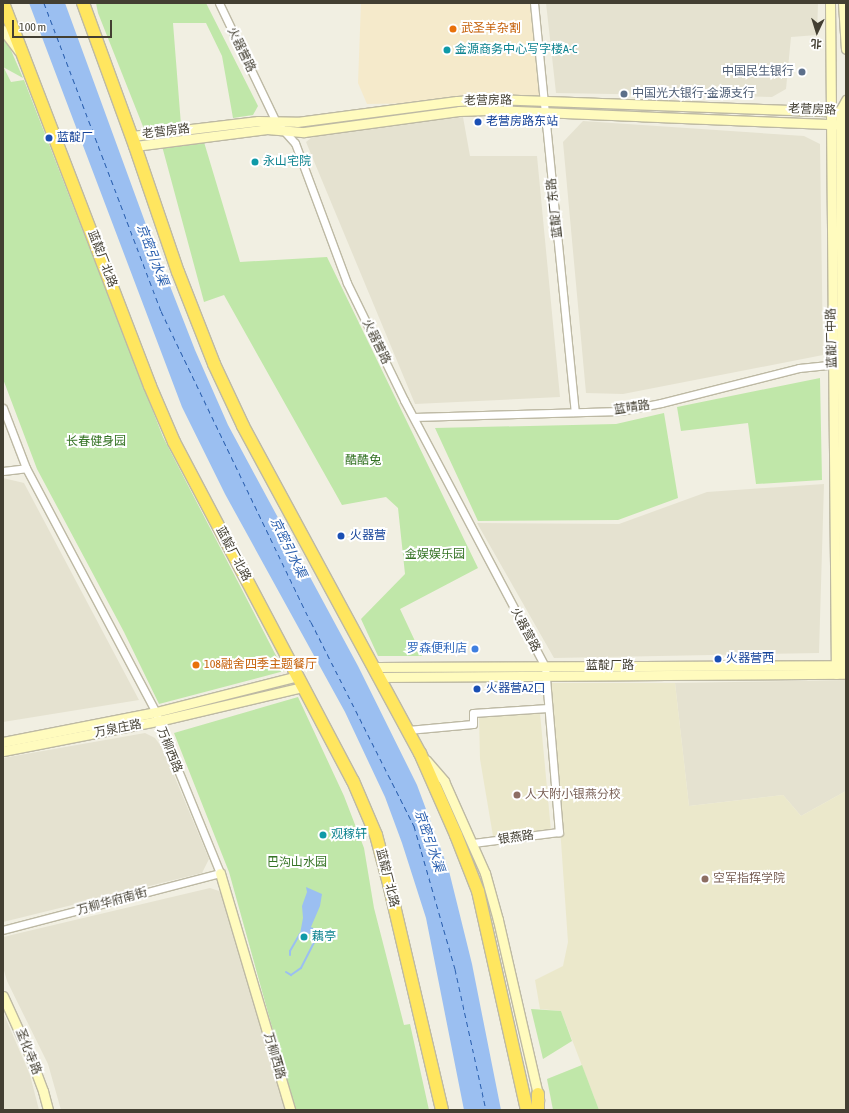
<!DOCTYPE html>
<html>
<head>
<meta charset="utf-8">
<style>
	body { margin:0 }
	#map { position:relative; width:849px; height:1113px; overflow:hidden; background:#f1efe2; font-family:"Asap Condensed","Noto Sans SC",sans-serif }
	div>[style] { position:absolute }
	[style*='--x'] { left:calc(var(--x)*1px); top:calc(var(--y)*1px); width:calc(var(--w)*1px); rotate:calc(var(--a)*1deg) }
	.residential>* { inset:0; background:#e5e2d0 }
	.commercial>* { inset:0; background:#f5eacb }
	.education>* { inset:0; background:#ebe8cb }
	.green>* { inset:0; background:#c0e7a9 }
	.water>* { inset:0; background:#9bbff1 }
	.stream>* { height:2px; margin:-1px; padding:0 1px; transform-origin:1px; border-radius:1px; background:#9bbff1 }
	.ferry>* { height:1px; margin-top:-0.5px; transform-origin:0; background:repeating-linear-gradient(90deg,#2b60af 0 5px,transparent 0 9px) }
	.roads { filter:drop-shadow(1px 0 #bdb9a4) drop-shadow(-1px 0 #bdb9a4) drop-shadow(0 1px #bdb9a4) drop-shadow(0 -1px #bdb9a4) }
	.street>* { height:7px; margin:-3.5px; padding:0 3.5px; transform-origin:3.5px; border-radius:3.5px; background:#fff }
	.secondary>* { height:9px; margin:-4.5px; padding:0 4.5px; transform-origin:4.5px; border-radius:4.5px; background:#fffbbe }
	.highway>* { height:12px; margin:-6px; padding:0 6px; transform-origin:6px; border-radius:6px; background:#ffe65f }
	.dots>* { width:11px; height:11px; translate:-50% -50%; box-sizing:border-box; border:2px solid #fff; border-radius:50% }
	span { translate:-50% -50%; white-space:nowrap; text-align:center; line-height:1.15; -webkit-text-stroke:4px #fff; paint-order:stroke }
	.food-label { font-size:12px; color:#c56008 }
	.left { translate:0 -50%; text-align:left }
	.street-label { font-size:12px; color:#433f32 }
	.culture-label { font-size:12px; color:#0d838f }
	.service-label { font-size:12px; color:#4e5e75 }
	.right { translate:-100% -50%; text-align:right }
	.transit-label { font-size:12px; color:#164399 }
	.park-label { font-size:12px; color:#367426 }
	.shop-label { font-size:12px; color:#366cbe }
	.education-label { font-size:12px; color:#785e54 }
	.water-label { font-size:13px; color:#2b60af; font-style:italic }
	.frame { position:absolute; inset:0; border:4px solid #433f32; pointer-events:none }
	.north { position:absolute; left:797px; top:12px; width:40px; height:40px; -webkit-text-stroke:3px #fff; paint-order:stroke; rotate:184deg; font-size:11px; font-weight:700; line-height:16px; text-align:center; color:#433f32 }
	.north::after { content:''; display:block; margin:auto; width:14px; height:18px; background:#433f32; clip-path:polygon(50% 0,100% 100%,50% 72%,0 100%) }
	.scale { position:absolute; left:12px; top:20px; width:100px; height:18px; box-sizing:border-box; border:2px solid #433f32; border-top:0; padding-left:5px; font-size:12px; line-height:14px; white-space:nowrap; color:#433f32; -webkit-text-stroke:3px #fff; paint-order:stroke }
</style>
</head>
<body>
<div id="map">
	<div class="residential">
		<div style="clip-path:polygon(546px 3px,818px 3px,817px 35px,791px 37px,786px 89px,772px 97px,556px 93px)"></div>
		<div style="clip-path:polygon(463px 117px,470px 156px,537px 156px,560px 397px,415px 404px,306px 142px,316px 134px)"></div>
		<div style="clip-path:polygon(583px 121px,804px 136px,820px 144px,823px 355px,623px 394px,586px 393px,563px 142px)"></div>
		<div style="clip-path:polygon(3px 478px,24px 483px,139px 700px,3px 722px)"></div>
		<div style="clip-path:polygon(824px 484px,819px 653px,554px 658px,477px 523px,619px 524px,707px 492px)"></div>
		<div style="clip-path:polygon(846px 680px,846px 791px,801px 816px,783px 795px,689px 806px,675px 683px)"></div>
		<div style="clip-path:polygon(145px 733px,155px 738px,163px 749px,209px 859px,202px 873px,3px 922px,3px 758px)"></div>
		<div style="clip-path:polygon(210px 888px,222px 892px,285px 1110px,61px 1110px,48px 1064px,7px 981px,3px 967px,3px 937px)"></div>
		<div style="clip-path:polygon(3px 1012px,30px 1075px,39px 1110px,3px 1110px)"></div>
	</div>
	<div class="commercial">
		<div style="clip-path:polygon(361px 3px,534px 3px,544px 101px,367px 104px,358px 83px)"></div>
	</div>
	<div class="education">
		<div style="clip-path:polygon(550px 683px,675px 683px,689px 806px,783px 795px,801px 816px,846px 791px,846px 1110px,599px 1110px,561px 1011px,540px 1009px,535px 980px,563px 966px,568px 942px)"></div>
		<div style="clip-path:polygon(540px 713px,551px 831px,493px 836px,480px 759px,479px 717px)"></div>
	</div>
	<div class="green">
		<div style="clip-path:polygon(96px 3px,206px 3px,258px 106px,253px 115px,233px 118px,222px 56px,206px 23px,173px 23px,181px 125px,144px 129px,98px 13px)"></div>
		<div style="clip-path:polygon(3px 38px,10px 48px,23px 78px,3px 67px)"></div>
		<div style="clip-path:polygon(4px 68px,11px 82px,24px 80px,163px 437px,284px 671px,159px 704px,124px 632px,37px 469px,3px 379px)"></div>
		<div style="clip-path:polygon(204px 142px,240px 262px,327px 257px,478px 568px,400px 609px,422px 656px,378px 656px,361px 619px,405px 574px,398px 508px,386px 497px,342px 505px,224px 295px,204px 302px,162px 146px)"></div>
		<div style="clip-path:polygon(820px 378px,822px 480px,756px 484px,748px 423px,681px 431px,677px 407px)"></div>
		<div style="clip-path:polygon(664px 413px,678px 498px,618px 520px,478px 521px,435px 428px,616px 424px)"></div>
		<div style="clip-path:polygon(298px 697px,344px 796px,364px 848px,374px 908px,404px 1025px,410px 1024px,429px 1110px,295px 1110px,229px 872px,174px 733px)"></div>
		<div style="clip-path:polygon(531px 1009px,561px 1011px,572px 1041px,543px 1059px)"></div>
		<div style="clip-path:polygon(582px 1065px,599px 1110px,553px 1110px,547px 1079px)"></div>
	</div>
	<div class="water">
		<div style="clip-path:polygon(29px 3px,65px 3px,145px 222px,195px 350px,228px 425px,358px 666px,417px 785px,449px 871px,472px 964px,501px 1110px,464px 1110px,426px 918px,402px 843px,385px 797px,345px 712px,225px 494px,182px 407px)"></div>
		<div style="clip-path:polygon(306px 887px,322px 894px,320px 906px,311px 927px,323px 932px,335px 929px,338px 935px,337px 937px,335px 936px,333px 940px,329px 938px,316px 941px,312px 934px,300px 934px,303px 918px,302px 906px,307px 892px)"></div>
	</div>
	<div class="stream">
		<div style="--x:290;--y:955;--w:4;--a:-90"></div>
		<div style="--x:290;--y:951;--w:20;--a:-60"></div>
		<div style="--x:286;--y:972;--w:6;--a:31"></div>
		<div style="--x:291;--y:975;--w:12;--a:-35"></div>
		<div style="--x:301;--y:968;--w:30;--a:-63"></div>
	</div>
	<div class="ferry">
		<div style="--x:44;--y:3;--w:329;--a:69.2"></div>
		<div style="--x:161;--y:311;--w:345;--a:64.3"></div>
		<div style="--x:311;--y:622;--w:229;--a:63.2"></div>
		<div style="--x:414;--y:826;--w:149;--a:74"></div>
		<div style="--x:455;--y:969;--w:144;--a:77.6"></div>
	</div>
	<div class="roads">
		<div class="street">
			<div style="--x:219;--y:3;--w:132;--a:64.4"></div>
			<div style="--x:276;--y:122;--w:28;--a:48"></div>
			<div style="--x:295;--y:143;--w:149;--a:69.6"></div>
			<div style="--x:347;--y:283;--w:130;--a:64"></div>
			<div style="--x:404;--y:400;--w:301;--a:62.1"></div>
			<div style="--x:545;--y:666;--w:167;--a:85.2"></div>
			<div style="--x:559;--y:832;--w:87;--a:172.7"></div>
			<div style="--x:534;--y:3;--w:411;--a:84.3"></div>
			<div style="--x:3;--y:408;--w:64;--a:69"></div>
			<div style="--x:26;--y:468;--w:276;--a:62"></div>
			<div style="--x:156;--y:712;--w:9;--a:77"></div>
			<div style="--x:158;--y:721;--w:164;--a:67.8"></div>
			<div style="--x:220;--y:873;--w:224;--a:165.3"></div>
			<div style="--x:414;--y:417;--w:206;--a:-1.7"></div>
			<div style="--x:620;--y:411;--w:42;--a:-11"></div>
			<div style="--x:661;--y:403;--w:142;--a:-14.2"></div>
			<div style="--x:799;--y:368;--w:39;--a:-6"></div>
			<div style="--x:3;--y:471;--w:23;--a:-7"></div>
			<div style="--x:408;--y:730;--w:65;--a:-5.3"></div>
			<div style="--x:473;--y:724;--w:11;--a:-90"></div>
			<div style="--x:473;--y:713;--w:75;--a:-3.8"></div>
		</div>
		<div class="secondary">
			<div style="--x:830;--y:3;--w:671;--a:89.49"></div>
			<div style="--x:843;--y:3;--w:46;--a:86.3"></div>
			<div style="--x:3;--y:30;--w:25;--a:53"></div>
			<div style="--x:132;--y:136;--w:127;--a:-6.8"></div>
			<div style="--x:258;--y:121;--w:39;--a:1"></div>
			<div style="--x:297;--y:122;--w:161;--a:-7.5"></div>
			<div style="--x:457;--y:101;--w:36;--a:-3"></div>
			<div style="--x:493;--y:99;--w:353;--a:2.1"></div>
			<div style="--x:135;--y:146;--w:133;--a:-7.3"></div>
			<div style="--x:267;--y:129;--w:37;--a:5"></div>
			<div style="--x:304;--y:132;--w:156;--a:-7.7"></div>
			<div style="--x:459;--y:111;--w:34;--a:-2"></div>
			<div style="--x:493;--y:110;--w:353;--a:2.4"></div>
			<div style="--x:844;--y:665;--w:554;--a:-90.41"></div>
			<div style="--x:840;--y:111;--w:13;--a:-61"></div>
			<div style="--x:375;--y:667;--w:466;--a:-0.2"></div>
			<div style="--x:380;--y:677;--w:466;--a:-0.4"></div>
			<div style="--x:3;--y:742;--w:156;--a:-11.1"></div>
			<div style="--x:156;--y:712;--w:146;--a:-14.2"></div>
			<div style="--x:3;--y:751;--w:158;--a:-11"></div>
			<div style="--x:158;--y:721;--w:149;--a:-13.2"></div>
			<div style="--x:426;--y:760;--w:28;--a:49"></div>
			<div style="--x:444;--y:781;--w:101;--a:66"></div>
			<div style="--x:485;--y:873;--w:49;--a:74.5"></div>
			<div style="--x:498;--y:920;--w:184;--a:77.1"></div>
			<div style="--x:220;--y:873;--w:247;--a:73.5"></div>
			<div style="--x:3;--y:996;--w:60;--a:65.6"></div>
			<div style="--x:28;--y:1051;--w:43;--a:69.4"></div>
			<div style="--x:43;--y:1091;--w:20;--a:75"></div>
		</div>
		<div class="highway">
			<div style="--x:3;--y:3;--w:410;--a:69"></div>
			<div style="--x:150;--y:386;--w:61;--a:66.8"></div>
			<div style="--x:174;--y:442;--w:383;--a:62.2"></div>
			<div style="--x:353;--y:781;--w:59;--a:66.9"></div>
			<div style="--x:376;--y:835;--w:51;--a:75.1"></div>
			<div style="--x:389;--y:884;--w:232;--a:76.8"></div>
			<div style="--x:83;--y:3;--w:152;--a:70"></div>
			<div style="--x:135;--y:146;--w:133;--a:71.2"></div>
			<div style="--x:178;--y:272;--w:99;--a:68.6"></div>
			<div style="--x:214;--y:364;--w:68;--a:64.9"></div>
			<div style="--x:243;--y:426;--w:372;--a:61.6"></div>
			<div style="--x:420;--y:753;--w:90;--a:66.3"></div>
			<div style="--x:456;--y:835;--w:60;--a:68.6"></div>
			<div style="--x:478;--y:891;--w:224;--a:77.4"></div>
			<div style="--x:538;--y:1094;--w:16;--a:90"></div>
		</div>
	</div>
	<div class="dots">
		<div style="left:453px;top:29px;background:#e8710a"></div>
		<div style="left:447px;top:50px;background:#0f9aa8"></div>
		<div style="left:802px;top:72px;background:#5c6f8a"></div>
		<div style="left:624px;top:94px;background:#5c6f8a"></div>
		<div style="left:478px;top:122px;background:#1a4fb4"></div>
		<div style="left:49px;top:138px;background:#1a4fb4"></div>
		<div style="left:255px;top:162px;background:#0f9aa8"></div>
		<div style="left:341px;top:536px;background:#1a4fb4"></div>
		<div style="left:475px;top:649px;background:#3f7fe0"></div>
		<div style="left:718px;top:659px;background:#1a4fb4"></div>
		<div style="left:196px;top:665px;background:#e8710a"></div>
		<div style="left:477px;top:689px;background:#1a4fb4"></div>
		<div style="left:517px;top:795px;background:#8d6e63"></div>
		<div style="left:323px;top:835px;background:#0f9aa8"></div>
		<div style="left:705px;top:879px;background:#8d6e63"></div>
		<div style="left:304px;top:937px;background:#0f9aa8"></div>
	</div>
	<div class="food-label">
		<span class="left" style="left:461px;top:29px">武圣羊杂割</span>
		<span class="left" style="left:204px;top:665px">108融舍四季主题餐厅</span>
	</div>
	<div class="street-label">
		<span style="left:241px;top:50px;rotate:64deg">火器营路</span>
		<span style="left:488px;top:101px;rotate:-1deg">老营房路</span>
		<span style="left:812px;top:110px;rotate:2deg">老营房路</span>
		<span style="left:166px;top:132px;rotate:-7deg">老营房路</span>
		<span style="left:555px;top:208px;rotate:-96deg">蓝靛厂东路</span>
		<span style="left:102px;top:259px;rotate:69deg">蓝靛厂北路</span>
		<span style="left:832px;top:338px;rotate:-91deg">蓝靛厂中路</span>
		<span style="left:376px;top:342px;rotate:64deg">火器营路</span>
		<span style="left:632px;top:408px;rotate:-8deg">蓝晴路</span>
		<span style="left:233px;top:554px;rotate:62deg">蓝靛厂北路</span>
		<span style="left:525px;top:630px;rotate:62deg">火器营路</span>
		<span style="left:610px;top:666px">蓝靛厂路</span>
		<span style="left:118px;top:729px;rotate:-11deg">万泉庄路</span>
		<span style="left:169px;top:750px;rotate:68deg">万柳西路</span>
		<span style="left:516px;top:838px;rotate:-8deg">银燕路</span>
		<span style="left:387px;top:878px;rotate:76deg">蓝靛厂北路</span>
		<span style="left:112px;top:902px;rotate:-15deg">万柳华府南街</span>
		<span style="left:28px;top:1052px;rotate:68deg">圣化寺路</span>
		<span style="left:274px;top:1056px;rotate:74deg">万柳西路</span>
	</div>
	<div class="culture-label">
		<span class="left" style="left:455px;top:50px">金源商务中心写字楼A-C</span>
		<span class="left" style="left:263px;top:162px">永山宅院</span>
		<span class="left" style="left:331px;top:835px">观稼轩</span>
		<span class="left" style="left:312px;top:937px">藕亭</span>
	</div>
	<div class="service-label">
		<span class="right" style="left:794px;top:72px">中国民生银行</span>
		<span class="left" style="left:632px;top:94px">中国光大银行-金源支行</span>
	</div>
	<div class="transit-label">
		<span class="left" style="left:486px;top:122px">老营房路东站</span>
		<span class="left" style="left:57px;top:138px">蓝靛厂</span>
		<span class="left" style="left:350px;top:536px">火器营</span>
		<span class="left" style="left:726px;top:659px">火器营西</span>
		<span class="left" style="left:486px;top:689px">火器营A2口</span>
	</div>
	<div class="park-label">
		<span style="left:96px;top:442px">长春健身园</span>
		<span style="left:363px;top:461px">酷酷兔</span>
		<span style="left:435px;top:555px">金娱娱乐园</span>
		<span style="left:297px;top:863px">巴沟山水园</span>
	</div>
	<div class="shop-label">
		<span class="right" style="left:467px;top:649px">罗森便利店</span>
	</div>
	<div class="education-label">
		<span class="left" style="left:525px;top:795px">人大附小银燕分校</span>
		<span class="left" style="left:713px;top:879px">空军指挥学院</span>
	</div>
	<div class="water-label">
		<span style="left:152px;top:255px;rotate:69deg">京密引水渠</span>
		<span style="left:288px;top:548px;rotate:64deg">京密引水渠</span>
		<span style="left:429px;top:841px;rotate:71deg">京密引水渠</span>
	</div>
	<div class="frame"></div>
	<div class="north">北</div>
	<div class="scale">100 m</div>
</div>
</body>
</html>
